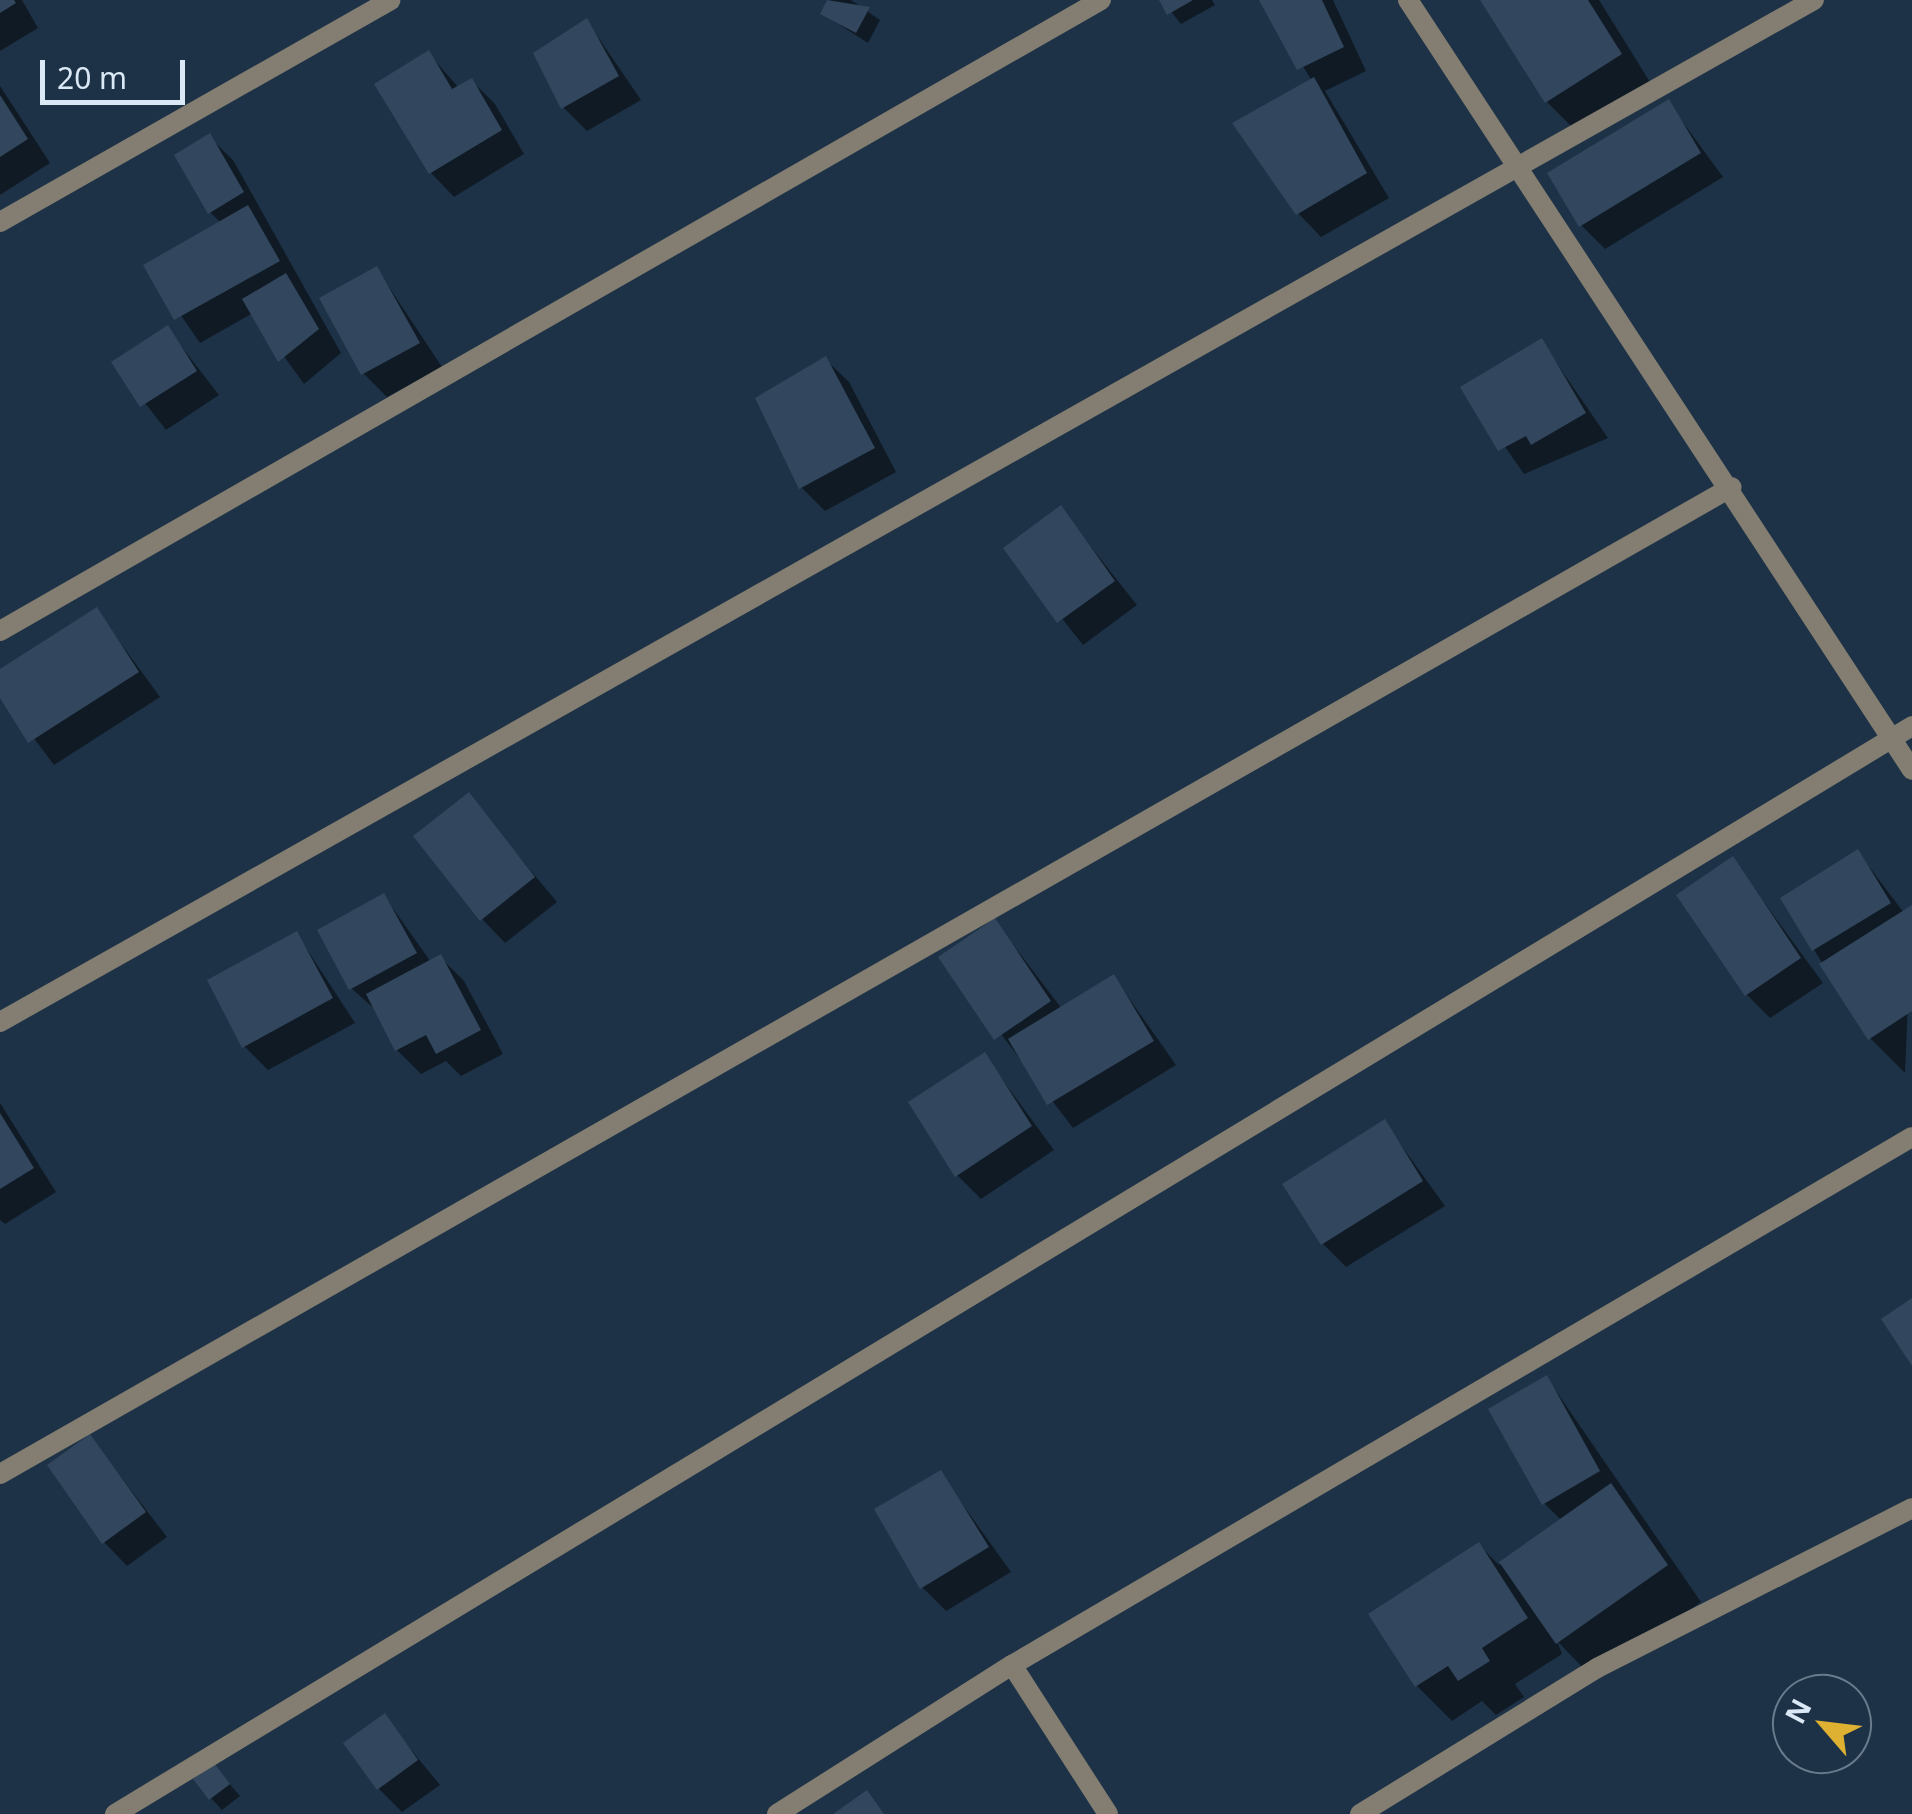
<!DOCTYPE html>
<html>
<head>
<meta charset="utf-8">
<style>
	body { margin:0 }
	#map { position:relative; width:1912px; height:1814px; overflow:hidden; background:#1d3246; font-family:"Noto Sans",sans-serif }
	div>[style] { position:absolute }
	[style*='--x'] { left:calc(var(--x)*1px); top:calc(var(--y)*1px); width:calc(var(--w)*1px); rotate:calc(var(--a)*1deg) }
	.shadow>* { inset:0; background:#0007 }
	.building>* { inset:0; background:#32475d }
	.minor>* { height:20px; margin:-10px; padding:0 10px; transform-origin:10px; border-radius:10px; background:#837e71 }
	span { translate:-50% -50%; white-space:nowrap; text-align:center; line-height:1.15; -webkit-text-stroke:10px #1d3246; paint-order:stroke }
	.north { position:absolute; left:1772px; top:1674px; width:100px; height:100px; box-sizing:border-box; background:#1d3246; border:2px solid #697b8c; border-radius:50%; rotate:298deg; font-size:28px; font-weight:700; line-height:40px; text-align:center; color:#dbe8f6 }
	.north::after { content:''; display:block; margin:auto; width:35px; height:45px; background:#deb133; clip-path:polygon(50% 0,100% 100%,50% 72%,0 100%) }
	.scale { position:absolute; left:40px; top:60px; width:145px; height:45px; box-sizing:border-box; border:5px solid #dbe8f6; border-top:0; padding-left:12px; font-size:30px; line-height:35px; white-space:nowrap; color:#dbe8f6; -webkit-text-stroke:8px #1d3246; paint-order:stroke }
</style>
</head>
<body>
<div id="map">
	<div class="shadow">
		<div style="clip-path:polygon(0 0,22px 0,38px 28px,0 51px)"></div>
		<div style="clip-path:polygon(830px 0,851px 0,880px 20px,868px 43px,823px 14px)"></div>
		<div style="clip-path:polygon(1162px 0,1212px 0,1215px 5px,1181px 24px)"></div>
		<div style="clip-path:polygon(1262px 0,1333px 0,1366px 71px,1325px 91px,1389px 198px,1321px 237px,1298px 213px,1312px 81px)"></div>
		<div style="clip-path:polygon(1483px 0,1599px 0,1655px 90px,1582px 137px,1547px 102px)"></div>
		<div style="clip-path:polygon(587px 21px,641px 100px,587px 131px,563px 107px)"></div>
		<div style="clip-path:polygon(429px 54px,459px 88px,472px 81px,495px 104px,524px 154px,454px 197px,431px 173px)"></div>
		<div style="clip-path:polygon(0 86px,50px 163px,0 195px)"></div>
		<div style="clip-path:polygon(1668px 102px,1723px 177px,1605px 249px,1581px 225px)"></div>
		<div style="clip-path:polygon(209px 137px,233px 160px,341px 353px,304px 384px,253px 313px,200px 343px,147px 266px,221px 223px,210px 212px)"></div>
		<div style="clip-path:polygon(377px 269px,442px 367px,387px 397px,363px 373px)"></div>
		<div style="clip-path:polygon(167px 328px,219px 395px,166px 430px,114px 363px)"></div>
		<div style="clip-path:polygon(1542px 342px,1608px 438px,1524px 474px,1464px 388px)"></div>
		<div style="clip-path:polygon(825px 359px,849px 382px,896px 472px,825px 511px,801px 487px)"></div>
		<div style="clip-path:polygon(1060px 508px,1137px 605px,1083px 645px,1006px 548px)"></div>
		<div style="clip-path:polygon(97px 611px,160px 697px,54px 765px,0 693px,0 672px)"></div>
		<div style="clip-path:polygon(468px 796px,557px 902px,505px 943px,482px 919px)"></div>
		<div style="clip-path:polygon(1858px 852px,1904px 913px,1912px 907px,1905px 1073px,1870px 1038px,1814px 950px)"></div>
		<div style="clip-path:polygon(1733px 860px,1823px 983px,1770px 1018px,1747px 995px)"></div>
		<div style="clip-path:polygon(384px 896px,431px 962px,440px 957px,464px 981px,503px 1054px,461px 1076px,446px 1061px,421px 1074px,397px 1050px,377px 1011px,351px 988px)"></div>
		<div style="clip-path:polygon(995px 921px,1062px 1009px,1114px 977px,1176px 1065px,1073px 1128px,942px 957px)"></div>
		<div style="clip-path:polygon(297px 934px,355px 1023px,268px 1070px,244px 1046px)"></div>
		<div style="clip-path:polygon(985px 1056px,1054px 1150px,981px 1199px,957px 1175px)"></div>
		<div style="clip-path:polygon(0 1103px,56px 1192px,5px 1224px,0 1220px)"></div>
		<div style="clip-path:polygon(1385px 1123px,1445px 1206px,1346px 1267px,1323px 1244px)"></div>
		<div style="clip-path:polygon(1547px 1378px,1701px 1602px,1593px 1678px,1557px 1641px,1562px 1654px,1515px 1684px,1524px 1697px,1496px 1715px,1482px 1701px,1452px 1721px,1417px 1686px,1479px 1545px,1499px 1565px,1562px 1521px,1544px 1503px)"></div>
		<div style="clip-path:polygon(90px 1437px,167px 1537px,127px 1566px,104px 1542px)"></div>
		<div style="clip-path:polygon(940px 1473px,1011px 1572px,946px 1611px,922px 1587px)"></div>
		<div style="clip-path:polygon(384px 1717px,440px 1785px,402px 1812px,378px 1788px)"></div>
		<div style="clip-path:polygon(214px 1766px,240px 1796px,222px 1810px,211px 1798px)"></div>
	</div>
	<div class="building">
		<div style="clip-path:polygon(0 0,14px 0,16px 3px,0 13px)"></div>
		<div style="clip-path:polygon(827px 0,870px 7px,856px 33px,820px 14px)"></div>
		<div style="clip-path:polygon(1159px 0,1193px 0,1167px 15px)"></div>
		<div style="clip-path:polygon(1259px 0,1322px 0,1344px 47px,1297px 70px)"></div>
		<div style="clip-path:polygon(1480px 0,1588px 0,1622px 54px,1545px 103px)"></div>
		<div style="clip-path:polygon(587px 18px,619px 76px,561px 109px,533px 53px)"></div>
		<div style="clip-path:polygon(429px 50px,452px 89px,472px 78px,502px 130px,429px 174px,374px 84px)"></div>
		<div style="clip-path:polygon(1314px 77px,1367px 173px,1296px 215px,1232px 123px)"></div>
		<div style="clip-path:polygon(0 95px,28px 139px,0 157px)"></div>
		<div style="clip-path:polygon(1669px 99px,1701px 153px,1579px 227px,1547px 173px)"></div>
		<div style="clip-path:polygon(210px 133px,244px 192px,208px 214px,174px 155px)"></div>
		<div style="clip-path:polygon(248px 205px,280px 261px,174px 320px,143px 265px)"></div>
		<div style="clip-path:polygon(377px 266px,420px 343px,361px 375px,319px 298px)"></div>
		<div style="clip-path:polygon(286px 273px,319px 329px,278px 362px,242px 299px)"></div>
		<div style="clip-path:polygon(168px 325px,197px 371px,140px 407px,111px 362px)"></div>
		<div style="clip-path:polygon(1542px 338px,1586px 413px,1531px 445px,1526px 436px,1498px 451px,1460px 387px)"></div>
		<div style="clip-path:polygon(826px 356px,875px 448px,799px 489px,755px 398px)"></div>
		<div style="clip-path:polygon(1061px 505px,1115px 581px,1057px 623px,1003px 548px)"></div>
		<div style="clip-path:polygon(97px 607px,139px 672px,28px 743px,0 698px,0 669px)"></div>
		<div style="clip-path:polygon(469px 792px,535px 877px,480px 921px,413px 836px)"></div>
		<div style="clip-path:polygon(1858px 849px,1891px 903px,1812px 951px,1780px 898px)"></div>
		<div style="clip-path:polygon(1733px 856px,1801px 958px,1745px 996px,1676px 895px)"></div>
		<div style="clip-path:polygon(384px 893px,417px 953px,349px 990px,317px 930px)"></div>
		<div style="clip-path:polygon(1912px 905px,1912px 1011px,1868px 1040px,1819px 964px)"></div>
		<div style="clip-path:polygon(995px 918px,1051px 1001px,994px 1040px,938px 957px)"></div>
		<div style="clip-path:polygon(297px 931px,333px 998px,242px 1048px,207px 980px)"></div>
		<div style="clip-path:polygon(441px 954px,481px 1030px,436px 1054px,426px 1035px,395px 1051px,366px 994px)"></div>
		<div style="clip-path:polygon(1114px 974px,1154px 1041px,1047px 1105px,1008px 1039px)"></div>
		<div style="clip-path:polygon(985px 1052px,1032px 1126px,955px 1177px,908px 1102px)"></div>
		<div style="clip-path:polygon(0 1113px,34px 1168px,0 1189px)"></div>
		<div style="clip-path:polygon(1385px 1119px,1423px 1181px,1321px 1245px,1282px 1184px)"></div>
		<div style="clip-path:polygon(1912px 1298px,1912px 1366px,1881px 1319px)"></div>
		<div style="clip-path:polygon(1547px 1375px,1600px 1471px,1542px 1505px,1488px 1409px)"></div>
		<div style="clip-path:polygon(90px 1434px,146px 1512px,102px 1544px,47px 1465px)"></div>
		<div style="clip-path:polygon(941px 1470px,989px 1547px,920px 1589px,874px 1509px)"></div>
		<div style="clip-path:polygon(1611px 1483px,1668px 1565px,1556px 1644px,1499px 1562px)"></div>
		<div style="clip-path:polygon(1479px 1542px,1528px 1618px,1482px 1648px,1490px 1661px,1458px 1681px,1448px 1666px,1415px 1687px,1368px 1614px)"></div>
		<div style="clip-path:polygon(385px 1713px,418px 1760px,377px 1790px,343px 1743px)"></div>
		<div style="clip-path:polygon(214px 1763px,230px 1784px,209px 1800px,193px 1779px)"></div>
		<div style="clip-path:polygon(867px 1790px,884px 1814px,833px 1814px)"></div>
	</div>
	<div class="minor">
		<div style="--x:1408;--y:0;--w:920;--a:56.79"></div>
		<div style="--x:0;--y:222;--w:449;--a:-29.6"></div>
		<div style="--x:0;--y:631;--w:1269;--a:-29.82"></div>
		<div style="--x:0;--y:1022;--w:2082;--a:-29.4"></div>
		<div style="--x:0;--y:1474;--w:1993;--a:-29.68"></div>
		<div style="--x:1012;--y:1665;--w:177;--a:57.2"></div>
		<div style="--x:115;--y:1814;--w:2101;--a:-31.19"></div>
		<div style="--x:777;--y:1814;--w:278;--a:-32.4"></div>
		<div style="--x:1012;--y:1665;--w:1043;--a:-30.4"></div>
		<div style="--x:1360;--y:1814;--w:278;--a:-31.6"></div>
		<div style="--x:1597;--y:1668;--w:353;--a:-26.9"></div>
	</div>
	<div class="north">N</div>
	<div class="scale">20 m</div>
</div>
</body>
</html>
